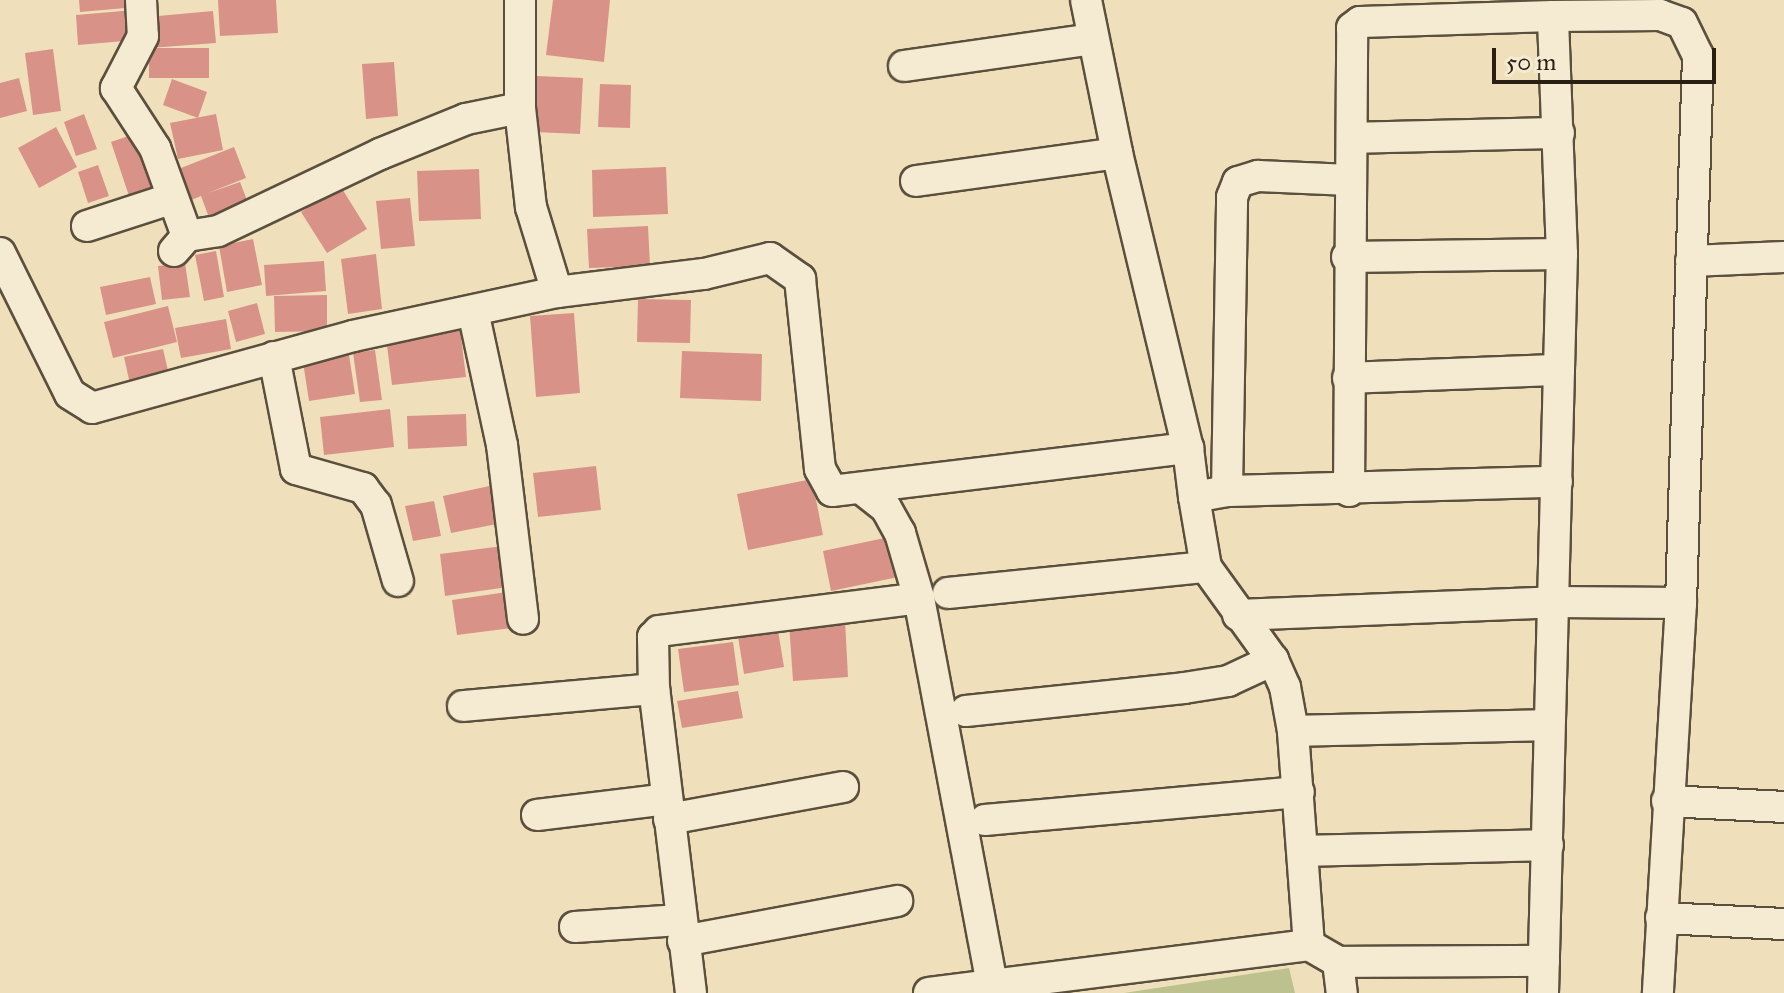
<!DOCTYPE html>
<html>
<head>
<meta charset="utf-8">
<style>
	body { margin:0 }
	#map { position:relative; width:1784px; height:993px; overflow:hidden; background:#efe0bb; font-family:"IM FELL Great Primer",serif }
	div>[style] { position:absolute }
	[style*='--x'] { left:calc(var(--x)*1px); top:calc(var(--y)*1px); width:calc(var(--w)*1px); rotate:calc(var(--a)*1deg) }
	.green>* { inset:0; background:#bcc18e }
	.building>* { inset:0; background:#d99287 }
	.roads { filter:drop-shadow(2px 0 #5b4f3d) drop-shadow(-2px 0 #5b4f3d) drop-shadow(0 2px #5b4f3d) drop-shadow(0 -2px #5b4f3d) }
	.minor>* { height:30px; margin:-15px; padding:0 15px; transform-origin:15px; border-radius:15px; background:#f5ebd3 }
	span { translate:-50% -50%; white-space:nowrap; text-align:center; line-height:1.15; -webkit-text-stroke:8px #f5ebd3; paint-order:stroke }
	.scale { position:absolute; left:1492px; top:48px; width:224px; height:36px; box-sizing:border-box; border:4px solid #2a1f13; border-top:0; padding-left:10px; font-size:24px; line-height:28px; white-space:nowrap; color:#2a1f13; -webkit-text-stroke:6px #f5ebd3; paint-order:stroke }
</style>
</head>
<body>
<div id="map">
	<div class="green">
		<div style="clip-path:polygon(1289px 968px,1295px 993px,1124px 993px)"></div>
	</div>
	<div class="building">
		<div style="clip-path:polygon(79px 0,137px 0,137px 7px,80px 12px)"></div>
		<div style="clip-path:polygon(218px 0,276px 0,278px 33px,220px 36px)"></div>
		<div style="clip-path:polygon(553px 0,610px 0,604px 62px,546px 55px)"></div>
		<div style="clip-path:polygon(134px 10px,136px 40px,78px 45px,76px 15px)"></div>
		<div style="clip-path:polygon(213px 11px,216px 43px,150px 48px,147px 17px)"></div>
		<div style="clip-path:polygon(149px 48px,209px 48px,209px 78px,149px 78px)"></div>
		<div style="clip-path:polygon(53px 49px,61px 111px,33px 115px,25px 53px)"></div>
		<div style="clip-path:polygon(394px 62px,398px 116px,366px 119px,362px 64px)"></div>
		<div style="clip-path:polygon(537px 76px,583px 78px,580px 134px,534px 132px)"></div>
		<div style="clip-path:polygon(19px 78px,27px 111px,0 118px,0 83px)"></div>
		<div style="clip-path:polygon(172px 79px,207px 92px,198px 118px,163px 105px)"></div>
		<div style="clip-path:polygon(600px 84px,631px 85px,630px 128px,598px 127px)"></div>
		<div style="clip-path:polygon(84px 114px,97px 149px,76px 156px,64px 122px)"></div>
		<div style="clip-path:polygon(216px 114px,223px 150px,178px 159px,170px 123px)"></div>
		<div style="clip-path:polygon(56px 127px,77px 167px,39px 188px,18px 148px)"></div>
		<div style="clip-path:polygon(140px 132px,160px 189px,130px 199px,111px 142px)"></div>
		<div style="clip-path:polygon(234px 147px,246px 178px,208px 193px,240px 182px,250px 208px,211px 223px,201px 196px,189px 201px,176px 170px)"></div>
		<div style="clip-path:polygon(98px 165px,109px 196px,88px 203px,78px 172px)"></div>
		<div style="clip-path:polygon(666px 167px,668px 214px,593px 217px,592px 170px)"></div>
		<div style="clip-path:polygon(479px 169px,481px 219px,419px 221px,417px 171px)"></div>
		<div style="clip-path:polygon(341px 187px,367px 229px,327px 253px,301px 212px)"></div>
		<div style="clip-path:polygon(410px 198px,415px 246px,381px 249px,376px 201px)"></div>
		<div style="clip-path:polygon(648px 226px,650px 266px,589px 268px,587px 229px)"></div>
		<div style="clip-path:polygon(253px 239px,262px 285px,227px 292px,219px 246px)"></div>
		<div style="clip-path:polygon(216px 251px,224px 297px,204px 301px,195px 255px)"></div>
		<div style="clip-path:polygon(376px 254px,382px 309px,348px 314px,341px 259px)"></div>
		<div style="clip-path:polygon(324px 261px,326px 291px,266px 296px,264px 265px)"></div>
		<div style="clip-path:polygon(185px 263px,190px 297px,162px 300px,158px 266px)"></div>
		<div style="clip-path:polygon(150px 277px,156px 304px,106px 315px,100px 287px)"></div>
		<div style="clip-path:polygon(327px 295px,327px 331px,275px 332px,274px 296px)"></div>
		<div style="clip-path:polygon(638px 299px,691px 300px,690px 343px,637px 342px)"></div>
		<div style="clip-path:polygon(257px 303px,265px 334px,236px 342px,228px 311px)"></div>
		<div style="clip-path:polygon(168px 306px,177px 342px,113px 358px,104px 322px)"></div>
		<div style="clip-path:polygon(574px 313px,580px 393px,536px 397px,530px 316px)"></div>
		<div style="clip-path:polygon(226px 319px,231px 349px,181px 358px,175px 328px)"></div>
		<div style="clip-path:polygon(460px 330px,466px 377px,392px 385px,386px 338px)"></div>
		<div style="clip-path:polygon(163px 349px,169px 375px,130px 384px,124px 357px)"></div>
		<div style="clip-path:polygon(375px 350px,382px 400px,360px 402px,353px 353px)"></div>
		<div style="clip-path:polygon(682px 351px,762px 354px,761px 401px,680px 398px)"></div>
		<div style="clip-path:polygon(349px 355px,355px 394px,309px 401px,303px 362px)"></div>
		<div style="clip-path:polygon(390px 409px,394px 447px,324px 455px,320px 417px)"></div>
		<div style="clip-path:polygon(466px 414px,467px 446px,408px 449px,407px 416px)"></div>
		<div style="clip-path:polygon(596px 466px,601px 510px,538px 517px,533px 473px)"></div>
		<div style="clip-path:polygon(812px 479px,823px 535px,748px 550px,737px 494px)"></div>
		<div style="clip-path:polygon(494px 485px,502px 523px,451px 533px,443px 496px)"></div>
		<div style="clip-path:polygon(434px 501px,441px 536px,413px 541px,405px 506px)"></div>
		<div style="clip-path:polygon(894px 536px,903px 576px,831px 591px,823px 551px)"></div>
		<div style="clip-path:polygon(503px 546px,508px 587px,445px 596px,440px 554px)"></div>
		<div style="clip-path:polygon(507px 592px,512px 628px,457px 635px,452px 600px)"></div>
		<div style="clip-path:polygon(845px 620px,848px 677px,793px 681px,789px 623px)"></div>
		<div style="clip-path:polygon(778px 630px,784px 667px,744px 674px,738px 637px)"></div>
		<div style="clip-path:polygon(733px 642px,739px 685px,684px 692px,678px 649px)"></div>
		<div style="clip-path:polygon(738px 691px,743px 718px,682px 728px,677px 701px)"></div>
	</div>
	<div class="roads">
		<div class="minor">
			<div style="--x:141;--y:0;--w:36;--a:87"></div>
			<div style="--x:143;--y:36;--w:59;--a:117.4"></div>
			<div style="--x:116;--y:88;--w:72;--a:57"></div>
			<div style="--x:155;--y:148;--w:94;--a:70"></div>
			<div style="--x:520;--y:0;--w:108;--a:90"></div>
			<div style="--x:520;--y:108;--w:100;--a:83.7"></div>
			<div style="--x:531;--y:207;--w:89;--a:73"></div>
			<div style="--x:1086;--y:0;--w:156;--a:78.5"></div>
			<div style="--x:1117;--y:153;--w:303;--a:76.5"></div>
			<div style="--x:1188;--y:448;--w:49;--a:83"></div>
			<div style="--x:904;--y:66;--w:191;--a:-8.1"></div>
			<div style="--x:1352;--y:138;--w:207;--a:-1.4"></div>
			<div style="--x:916;--y:181;--w:203;--a:-7.9"></div>
			<div style="--x:87;--y:226;--w:87;--a:-18"></div>
			<div style="--x:174;--y:251;--w:20;--a:-49"></div>
			<div style="--x:187;--y:236;--w:31;--a:-9"></div>
			<div style="--x:218;--y:231;--w:179;--a:-25.4"></div>
			<div style="--x:380;--y:154;--w:93;--a:-22.1"></div>
			<div style="--x:466;--y:119;--w:55;--a:-11.5"></div>
			<div style="--x:0;--y:253;--w:157;--a:63.6"></div>
			<div style="--x:70;--y:394;--w:26;--a:32"></div>
			<div style="--x:92;--y:408;--w:271;--a:-15.4"></div>
			<div style="--x:353;--y:336;--w:209;--a:-12.2"></div>
			<div style="--x:557;--y:292;--w:148;--a:-7"></div>
			<div style="--x:704;--y:274;--w:68;--a:-13.6"></div>
			<div style="--x:770;--y:258;--w:37;--a:35"></div>
			<div style="--x:800;--y:279;--w:191;--a:84"></div>
			<div style="--x:820;--y:469;--w:25;--a:61"></div>
			<div style="--x:832;--y:491;--w:359;--a:-6.9"></div>
			<div style="--x:1347;--y:257;--w:215;--a:-0.8"></div>
			<div style="--x:1691;--y:261;--w:93;--a:-2.5"></div>
			<div style="--x:473;--y:311;--w:137;--a:77.8"></div>
			<div style="--x:502;--y:445;--w:175;--a:83.1"></div>
			<div style="--x:274;--y:357;--w:114;--a:78.9"></div>
			<div style="--x:296;--y:469;--w:70;--a:15.8"></div>
			<div style="--x:363;--y:488;--w:21;--a:53"></div>
			<div style="--x:376;--y:505;--w:79;--a:73.9"></div>
			<div style="--x:1348;--y:378;--w:211;--a:-2.2"></div>
			<div style="--x:863;--y:490;--w:29;--a:38"></div>
			<div style="--x:886;--y:508;--w:29;--a:61"></div>
			<div style="--x:900;--y:533;--w:68;--a:73.7"></div>
			<div style="--x:919;--y:598;--w:393;--a:79.3"></div>
			<div style="--x:1227;--y:491;--w:294;--a:-89"></div>
			<div style="--x:1232;--y:197;--w:16;--a:-68"></div>
			<div style="--x:1238;--y:182;--w:21;--a:-17"></div>
			<div style="--x:1258;--y:176;--w:92;--a:2.5"></div>
			<div style="--x:1349;--y:491;--w:463;--a:-89.6"></div>
			<div style="--x:1352;--y:28;--w:10;--a:-37"></div>
			<div style="--x:1360;--y:22;--w:193;--a:-1.8"></div>
			<div style="--x:1553;--y:16;--w:107;--a:-0.5"></div>
			<div style="--x:1660;--y:15;--w:23;--a:20"></div>
			<div style="--x:1682;--y:23;--w:37;--a:64"></div>
			<div style="--x:1698;--y:56;--w:547;--a:91.78"></div>
			<div style="--x:1681;--y:603;--w:391;--a:93.4"></div>
			<div style="--x:948;--y:593;--w:259;--a:-5.8"></div>
			<div style="--x:1238;--y:615;--w:317;--a:-2.3"></div>
			<div style="--x:1555;--y:602;--w:126;--a:0.5"></div>
			<div style="--x:463;--y:706;--w:192;--a:-5.1"></div>
			<div style="--x:966;--y:711;--w:219;--a:-6"></div>
			<div style="--x:1184;--y:688;--w:45;--a:-9"></div>
			<div style="--x:1228;--y:681;--w:50;--a:-25"></div>
			<div style="--x:1293;--y:731;--w:256;--a:-1.3"></div>
			<div style="--x:1667;--y:801;--w:117;--a:2.9"></div>
			<div style="--x:537;--y:815;--w:131;--a:-7"></div>
			<div style="--x:669;--y:819;--w:177;--a:-10.4"></div>
			<div style="--x:985;--y:820;--w:315;--a:-5.1"></div>
			<div style="--x:1304;--y:851;--w:244;--a:-1.4"></div>
			<div style="--x:1661;--y:918;--w:123;--a:2.8"></div>
			<div style="--x:575;--y:927;--w:105;--a:-3.8"></div>
			<div style="--x:683;--y:941;--w:218;--a:-10.6"></div>
			<div style="--x:1309;--y:945;--w:215;--a:-94.3"></div>
			<div style="--x:1293;--y:731;--w:45;--a:-100.3"></div>
			<div style="--x:1285;--y:687;--w:30;--a:-114"></div>
			<div style="--x:1273;--y:660;--w:115;--a:-125.8"></div>
			<div style="--x:1206;--y:567;--w:71;--a:-99.7"></div>
			<div style="--x:1194;--y:497;--w:34;--a:-10"></div>
			<div style="--x:1227;--y:491;--w:330;--a:-1.6"></div>
			<div style="--x:1338;--y:962;--w:206;--a:-0.3"></div>
			<div style="--x:691;--y:993;--w:306;--a:-96.9"></div>
			<div style="--x:654;--y:689;--w:52;--a:-91.1"></div>
			<div style="--x:653;--y:637;--w:8;--a:-45"></div>
			<div style="--x:659;--y:631;--w:262;--a:-7.2"></div>
			<div style="--x:929;--y:993;--w:383;--a:-7.2"></div>
			<div style="--x:1309;--y:945;--w:34;--a:30"></div>
			<div style="--x:1338;--y:962;--w:31;--a:83"></div>
			<div style="--x:1543;--y:993;--w:739;--a:-88.53"></div>
			<div style="--x:1562;--y:254;--w:238;--a:-92.2"></div>
		</div>
	</div>
	<div class="scale">50 m</div>
</div>
</body>
</html>
